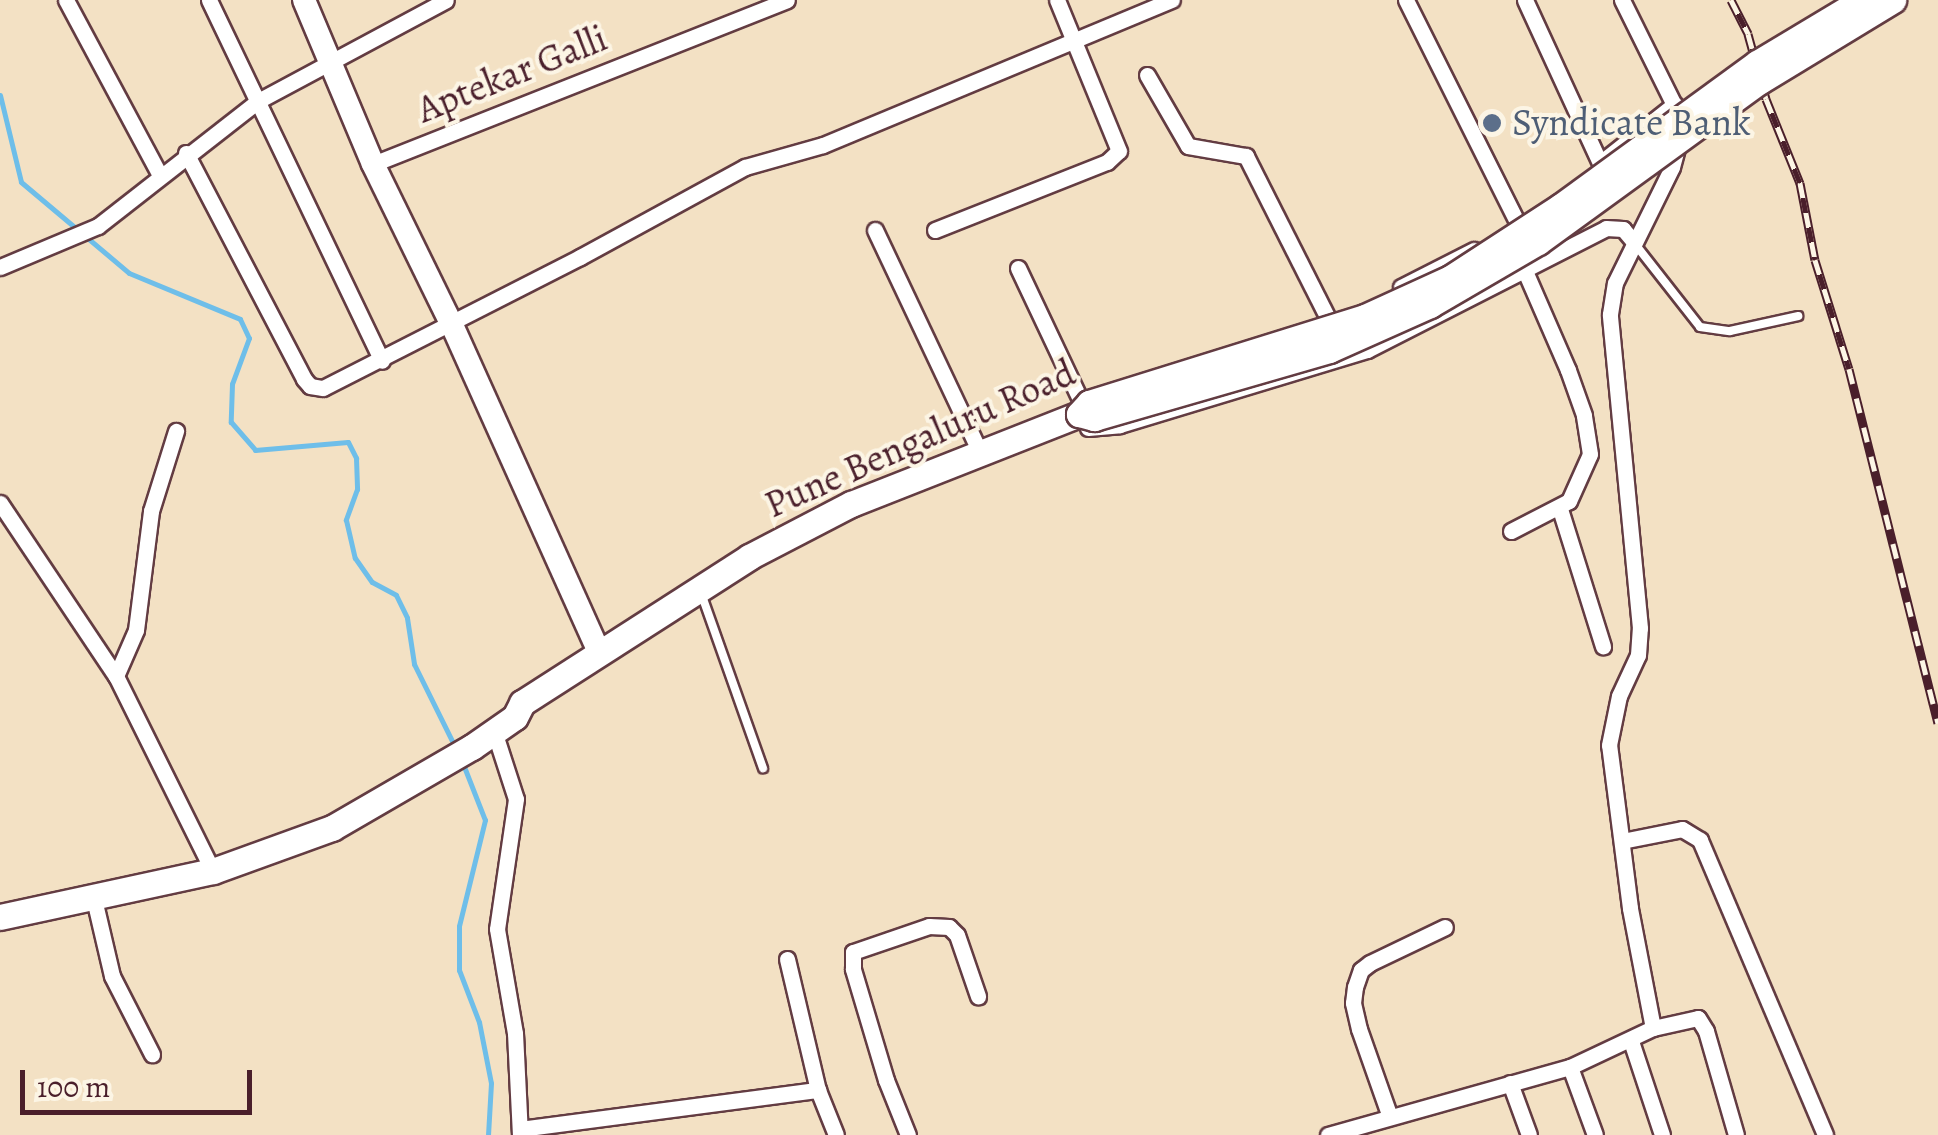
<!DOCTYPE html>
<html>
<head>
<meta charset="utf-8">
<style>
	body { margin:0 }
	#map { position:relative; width:1938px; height:1135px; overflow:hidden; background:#f3e1c4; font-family:Alegreya,serif }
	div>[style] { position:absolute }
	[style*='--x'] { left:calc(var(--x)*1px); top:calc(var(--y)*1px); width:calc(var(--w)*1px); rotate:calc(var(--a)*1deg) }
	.stream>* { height:5px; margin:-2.5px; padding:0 2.5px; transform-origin:2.5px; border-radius:2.5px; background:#6ebee9 }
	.roads { filter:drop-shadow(2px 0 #633c42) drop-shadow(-2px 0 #633c42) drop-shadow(0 2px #633c42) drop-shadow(0 -2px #633c42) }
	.lane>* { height:8px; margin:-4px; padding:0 4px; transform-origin:4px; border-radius:4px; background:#fff }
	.street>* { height:15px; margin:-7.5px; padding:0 7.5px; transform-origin:7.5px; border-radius:7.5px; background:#fff }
	.secondary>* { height:22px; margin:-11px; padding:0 11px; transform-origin:11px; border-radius:11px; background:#fff }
	.primary>* { height:25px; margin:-12.5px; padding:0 12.5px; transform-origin:12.5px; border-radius:12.5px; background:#fff }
	.rail>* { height:9px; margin-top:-4.5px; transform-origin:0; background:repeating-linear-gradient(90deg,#fcf5e5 0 15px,#4a1f2b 0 30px); box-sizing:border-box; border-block:2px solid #4a1f2b }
	.bridges { filter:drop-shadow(2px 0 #633c42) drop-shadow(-2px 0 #633c42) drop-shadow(0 2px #633c42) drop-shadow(0 -2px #633c42) }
	.primary-bridge>* { height:25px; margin:-12.5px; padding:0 12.5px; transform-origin:12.5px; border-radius:12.5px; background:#fff }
	.dots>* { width:28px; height:28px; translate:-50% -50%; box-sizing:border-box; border:5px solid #fcf5e5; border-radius:50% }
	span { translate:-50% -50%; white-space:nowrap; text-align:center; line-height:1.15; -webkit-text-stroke:8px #fcf5e5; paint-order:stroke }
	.street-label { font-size:38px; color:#4a1f2b }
	.service-label { font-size:38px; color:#4e5e75 }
	.left { translate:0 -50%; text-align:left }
	.scale { position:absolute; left:20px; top:1070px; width:232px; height:45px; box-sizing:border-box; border:5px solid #4a1f2b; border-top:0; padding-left:12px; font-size:30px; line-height:35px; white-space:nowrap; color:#4a1f2b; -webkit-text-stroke:8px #fcf5e5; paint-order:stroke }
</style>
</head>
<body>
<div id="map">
	<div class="stream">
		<div style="--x:0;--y:95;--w:89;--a:76.4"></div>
		<div style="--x:21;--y:182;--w:141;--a:40.1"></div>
		<div style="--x:129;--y:273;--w:120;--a:22.5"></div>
		<div style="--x:240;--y:319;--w:21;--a:65"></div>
		<div style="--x:249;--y:338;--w:49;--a:110.3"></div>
		<div style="--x:232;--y:384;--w:38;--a:92"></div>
		<div style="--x:231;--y:422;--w:37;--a:49"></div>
		<div style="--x:255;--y:450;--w:93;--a:-4.9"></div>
		<div style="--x:348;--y:442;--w:18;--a:63"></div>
		<div style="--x:356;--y:458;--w:31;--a:88"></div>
		<div style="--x:357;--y:489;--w:33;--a:110"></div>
		<div style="--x:346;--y:520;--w:39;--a:77"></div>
		<div style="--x:355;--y:558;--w:29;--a:55"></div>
		<div style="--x:372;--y:582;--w:27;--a:28"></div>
		<div style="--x:396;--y:595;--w:25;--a:64"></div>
		<div style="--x:407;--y:618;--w:47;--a:81.3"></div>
		<div style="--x:414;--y:664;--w:95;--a:63.7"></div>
		<div style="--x:463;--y:764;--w:60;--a:68.6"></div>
		<div style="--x:485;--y:820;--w:109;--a:103.8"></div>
		<div style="--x:459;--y:926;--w:44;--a:90"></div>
		<div style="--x:459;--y:970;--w:56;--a:69"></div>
		<div style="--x:479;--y:1022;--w:62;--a:78.9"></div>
		<div style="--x:491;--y:1083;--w:52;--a:93.3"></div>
	</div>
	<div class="roads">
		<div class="lane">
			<div style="--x:1635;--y:244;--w:105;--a:51.9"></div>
			<div style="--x:1700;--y:327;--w:30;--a:8"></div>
			<div style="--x:1730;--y:331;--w:70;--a:-12.4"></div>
			<div style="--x:701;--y:593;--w:186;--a:70.5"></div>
		</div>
		<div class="street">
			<div style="--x:66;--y:0;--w:199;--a:61.8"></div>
			<div style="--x:209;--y:0;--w:400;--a:64.4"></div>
			<div style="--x:1406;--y:0;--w:250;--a:63.4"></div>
			<div style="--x:1525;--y:0;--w:179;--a:65.3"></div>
			<div style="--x:1622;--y:0;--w:126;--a:63.6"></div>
			<div style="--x:1147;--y:75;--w:82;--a:60"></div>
			<div style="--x:1188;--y:146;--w:59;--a:9.8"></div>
			<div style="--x:1246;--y:156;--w:182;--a:63.2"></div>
			<div style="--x:186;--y:153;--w:255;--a:62.4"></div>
			<div style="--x:304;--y:379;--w:9;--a:49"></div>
			<div style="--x:310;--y:386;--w:13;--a:9"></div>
			<div style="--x:323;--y:388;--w:288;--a:-27"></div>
			<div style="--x:580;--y:257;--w:188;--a:-28.6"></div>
			<div style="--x:745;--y:167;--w:81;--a:-15.8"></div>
			<div style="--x:823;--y:145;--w:378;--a:-22.6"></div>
			<div style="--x:1604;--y:160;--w:90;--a:-38.3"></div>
			<div style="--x:373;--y:164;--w:445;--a:-21.6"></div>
			<div style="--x:875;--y:230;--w:246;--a:64.7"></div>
			<div style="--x:935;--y:230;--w:185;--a:-21.6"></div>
			<div style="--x:1107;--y:162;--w:16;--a:-43"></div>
			<div style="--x:1119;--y:151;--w:163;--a:-112.3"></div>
			<div style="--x:0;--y:267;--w:106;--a:-22.7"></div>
			<div style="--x:98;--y:226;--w:203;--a:-38"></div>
			<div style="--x:258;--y:101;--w:213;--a:-28.2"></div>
			<div style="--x:1018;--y:268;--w:143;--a:64.7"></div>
			<div style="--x:1401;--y:287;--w:82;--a:-26.9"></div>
			<div style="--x:1088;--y:428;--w:32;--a:-5"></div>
			<div style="--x:1120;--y:425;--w:258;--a:-16.9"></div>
			<div style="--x:1367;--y:350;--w:268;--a:-27"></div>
			<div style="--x:1606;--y:228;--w:17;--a:3"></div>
			<div style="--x:1623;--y:229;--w:17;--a:50"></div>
			<div style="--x:0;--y:503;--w:208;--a:56.2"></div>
			<div style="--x:116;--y:676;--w:218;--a:63.6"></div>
			<div style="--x:1560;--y:509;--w:144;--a:72.6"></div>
			<div style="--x:1511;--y:531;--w:65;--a:-27.3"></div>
			<div style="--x:1569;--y:501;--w:51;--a:-65.9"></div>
			<div style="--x:1590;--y:454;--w:39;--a:-99"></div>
			<div style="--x:1584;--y:415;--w:48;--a:-109.6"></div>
			<div style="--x:1568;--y:370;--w:108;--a:-113.5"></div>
			<div style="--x:116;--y:676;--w:50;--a:-66.5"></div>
			<div style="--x:136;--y:630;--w:120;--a:-82.8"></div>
			<div style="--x:151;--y:511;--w:84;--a:-72.6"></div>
			<div style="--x:494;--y:731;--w:71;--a:72.1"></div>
			<div style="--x:516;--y:799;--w:131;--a:98.3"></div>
			<div style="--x:497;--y:929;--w:106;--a:80.2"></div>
			<div style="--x:515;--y:1033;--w:102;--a:87.2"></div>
			<div style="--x:1622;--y:841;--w:61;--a:-11.3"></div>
			<div style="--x:1682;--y:829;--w:21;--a:31"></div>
			<div style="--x:1700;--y:840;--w:320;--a:67"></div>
			<div style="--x:94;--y:899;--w:79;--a:76.8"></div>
			<div style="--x:112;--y:976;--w:88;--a:62.9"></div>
			<div style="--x:787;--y:959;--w:135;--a:76.7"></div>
			<div style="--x:818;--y:1090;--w:48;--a:68.2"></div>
			<div style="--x:1653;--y:1028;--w:122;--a:-100.9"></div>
			<div style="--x:1630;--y:908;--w:164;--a:-97.3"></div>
			<div style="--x:1609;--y:745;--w:50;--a:-78.5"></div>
			<div style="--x:1619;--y:696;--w:45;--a:-65.1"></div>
			<div style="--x:1638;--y:655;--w:27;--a:-86"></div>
			<div style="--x:1640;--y:628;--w:315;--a:-95.5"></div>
			<div style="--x:1610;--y:314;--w:31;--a:-81"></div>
			<div style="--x:1615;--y:283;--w:129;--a:-63.8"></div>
			<div style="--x:1672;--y:167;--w:28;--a:-75"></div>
			<div style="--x:1631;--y:1041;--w:99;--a:71.7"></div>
			<div style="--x:1570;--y:1067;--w:72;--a:69.8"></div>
			<div style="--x:1510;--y:1083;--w:55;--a:69.9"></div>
			<div style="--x:1390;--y:1117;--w:93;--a:-109.4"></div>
			<div style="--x:1359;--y:1029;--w:27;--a:-103"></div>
			<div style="--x:1353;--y:1003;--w:16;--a:-83"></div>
			<div style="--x:1355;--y:987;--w:18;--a:-71"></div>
			<div style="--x:1361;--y:970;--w:11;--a:-38"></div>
			<div style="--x:1370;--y:963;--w:83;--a:-25.6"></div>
			<div style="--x:520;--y:1129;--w:301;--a:-7.5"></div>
			<div style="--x:908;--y:1135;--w:59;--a:-111.8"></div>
			<div style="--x:886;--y:1080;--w:116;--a:-106.6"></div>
			<div style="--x:853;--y:969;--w:17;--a:-90"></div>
			<div style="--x:853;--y:952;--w:80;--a:-18.9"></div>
			<div style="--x:929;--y:926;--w:20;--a:3"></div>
			<div style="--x:949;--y:927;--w:11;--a:45"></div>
			<div style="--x:957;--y:935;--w:65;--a:71"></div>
			<div style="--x:1328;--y:1135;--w:251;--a:-15.7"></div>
			<div style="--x:1570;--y:1067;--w:92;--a:-25.2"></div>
			<div style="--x:1653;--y:1028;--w:46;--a:-12.5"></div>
			<div style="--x:1698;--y:1018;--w:15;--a:58"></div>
			<div style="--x:1706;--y:1031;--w:108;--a:73.9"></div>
		</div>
		<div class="secondary">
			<div style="--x:304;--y:0;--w:178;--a:67.2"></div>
			<div style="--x:373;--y:164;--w:179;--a:63.9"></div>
			<div style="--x:452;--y:325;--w:361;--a:65.8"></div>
		</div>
		<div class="primary">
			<div style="--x:0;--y:917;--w:218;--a:-12.2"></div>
			<div style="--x:213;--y:871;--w:127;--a:-19.9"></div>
			<div style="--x:332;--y:828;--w:162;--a:-30.1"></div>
			<div style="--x:472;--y:747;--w:52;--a:-34.9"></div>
			<div style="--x:515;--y:717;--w:16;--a:-63"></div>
			<div style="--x:522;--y:703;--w:270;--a:-32.7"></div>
			<div style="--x:749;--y:557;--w:115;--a:-27.5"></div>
			<div style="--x:851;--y:504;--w:245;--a:-21.5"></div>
		</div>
	</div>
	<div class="rail">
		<div style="--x:1731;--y:0;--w:38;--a:63"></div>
		<div style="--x:1748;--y:34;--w:67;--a:74.5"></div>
		<div style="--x:1766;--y:99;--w:91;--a:68"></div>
		<div style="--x:1800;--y:183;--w:78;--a:79"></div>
		<div style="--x:1815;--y:260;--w:114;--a:72.7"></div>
		<div style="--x:1849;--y:369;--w:365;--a:75.9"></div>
	</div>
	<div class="bridges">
		<div class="primary-bridge">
			<div style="--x:1862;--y:0;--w:122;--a:149"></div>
			<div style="--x:1757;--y:63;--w:243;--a:143.9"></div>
			<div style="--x:1561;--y:206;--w:132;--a:147"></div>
			<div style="--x:1450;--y:278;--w:94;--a:155.4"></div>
			<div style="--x:1365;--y:317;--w:289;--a:162.7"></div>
			<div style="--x:1089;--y:403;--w:15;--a:132"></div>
			<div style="--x:1079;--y:414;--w:16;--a:15"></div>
			<div style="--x:1094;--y:418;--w:245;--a:-16.1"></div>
			<div style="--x:1329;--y:350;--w:111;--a:-24"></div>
			<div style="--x:1430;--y:305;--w:125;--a:-30.3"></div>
			<div style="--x:1538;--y:242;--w:274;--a:-36"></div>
			<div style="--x:1760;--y:81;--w:156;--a:-31.3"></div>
		</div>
	</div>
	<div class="dots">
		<div style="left:1492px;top:123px;background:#5c6f8a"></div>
	</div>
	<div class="street-label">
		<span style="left:512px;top:74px;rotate:-22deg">Aptekar Galli</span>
		<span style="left:920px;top:439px;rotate:-24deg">Pune Bengaluru Road</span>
	</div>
	<div class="service-label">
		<span class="left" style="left:1512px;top:123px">Syndicate Bank</span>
	</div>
	<div class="scale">100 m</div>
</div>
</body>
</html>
